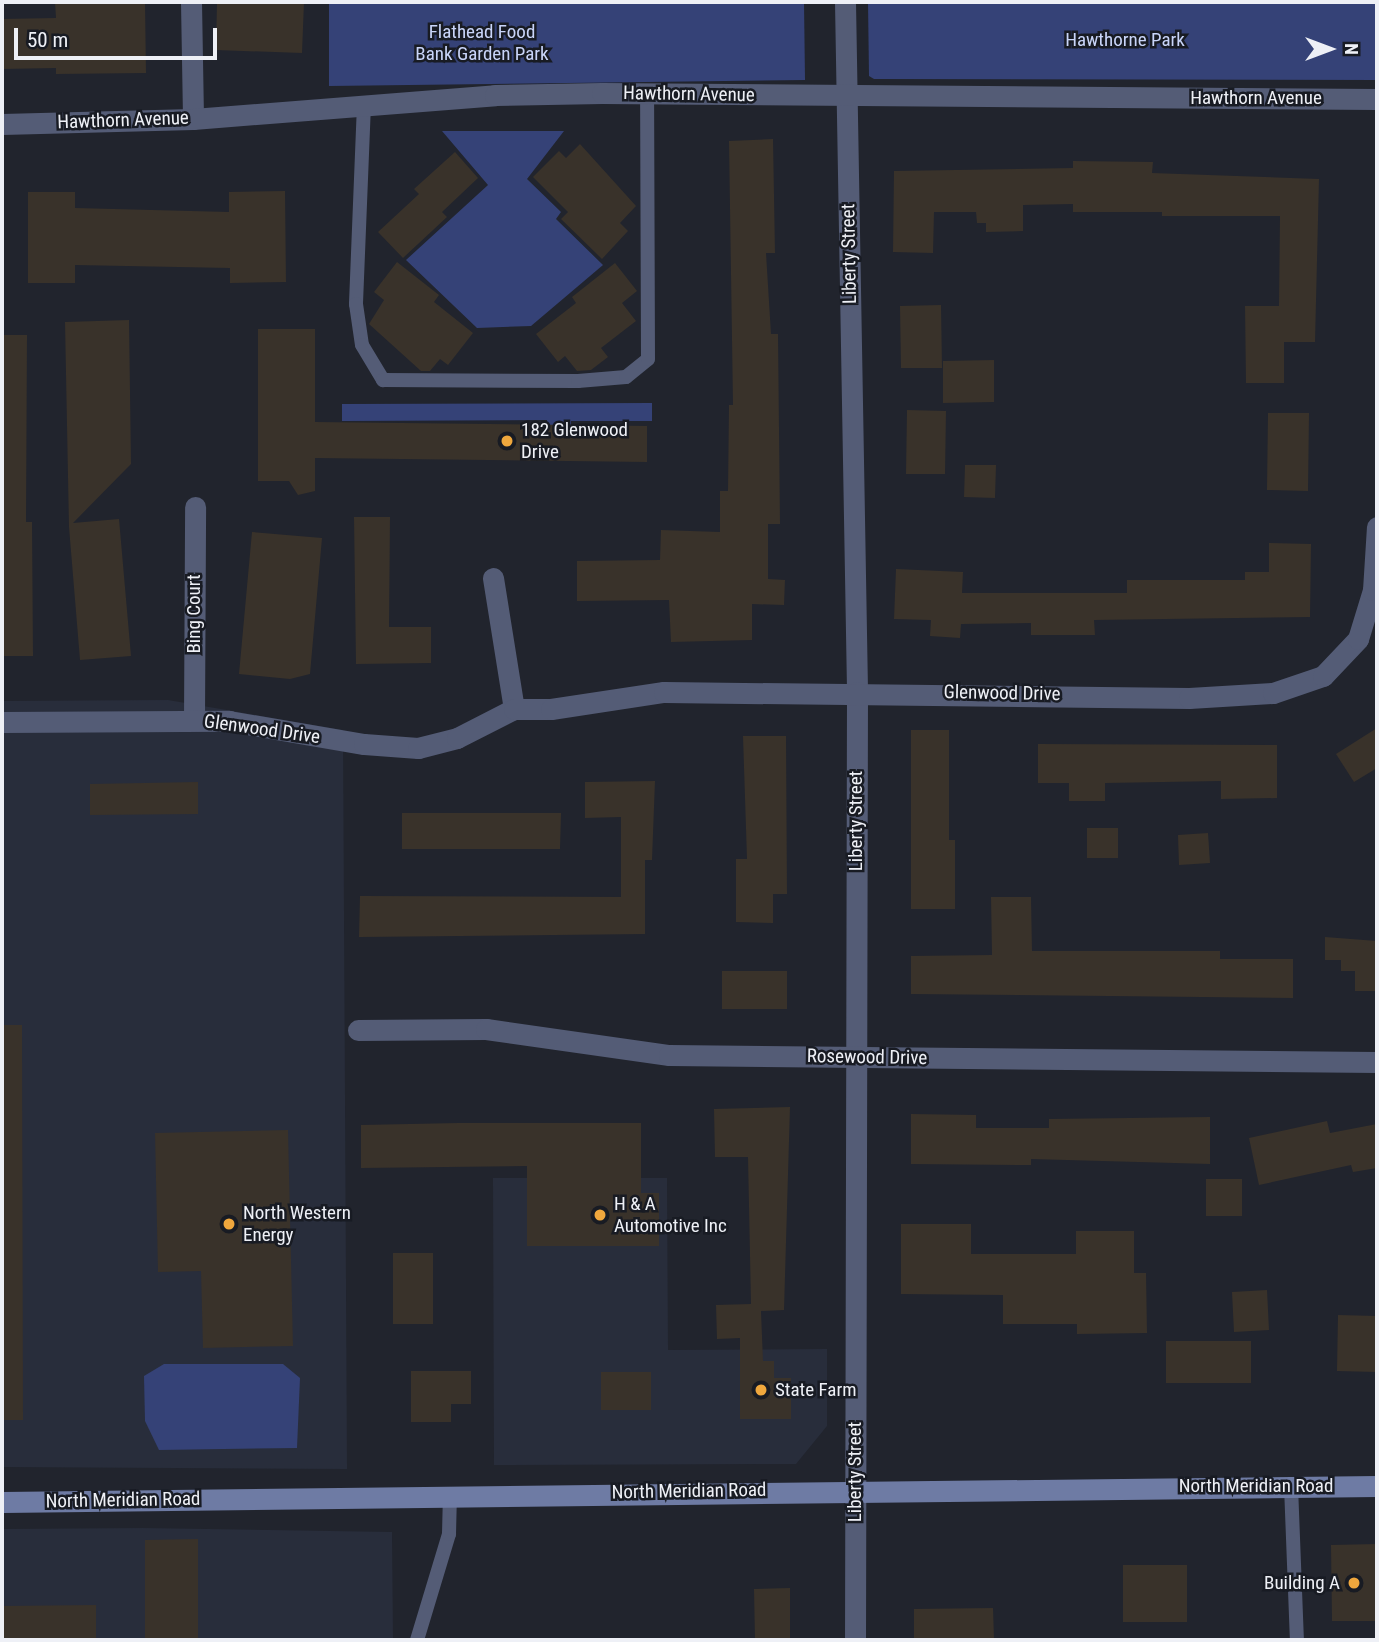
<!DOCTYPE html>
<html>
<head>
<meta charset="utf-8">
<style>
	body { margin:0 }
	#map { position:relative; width:1379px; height:1642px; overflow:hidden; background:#21242d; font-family:"Roboto Condensed",sans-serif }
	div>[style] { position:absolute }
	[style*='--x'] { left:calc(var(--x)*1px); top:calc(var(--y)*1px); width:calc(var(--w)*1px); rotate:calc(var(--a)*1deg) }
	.built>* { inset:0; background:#282d3b }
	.green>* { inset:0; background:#354277 }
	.building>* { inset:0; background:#39322a }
	.lane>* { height:14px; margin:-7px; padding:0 7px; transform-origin:7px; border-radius:7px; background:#545c76 }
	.street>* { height:21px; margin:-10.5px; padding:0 10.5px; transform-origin:10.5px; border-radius:10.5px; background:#545c76 }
	.secondary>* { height:21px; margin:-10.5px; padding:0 10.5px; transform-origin:10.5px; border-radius:10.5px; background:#6e7ba4 }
	.dots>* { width:19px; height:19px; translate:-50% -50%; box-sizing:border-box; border:4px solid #181b23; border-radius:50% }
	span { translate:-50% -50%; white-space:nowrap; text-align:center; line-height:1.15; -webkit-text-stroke:5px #181b23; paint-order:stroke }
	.park-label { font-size:19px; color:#c9d5f9 }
	.street-label { font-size:19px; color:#eef0f6 }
	.poi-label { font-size:19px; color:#eef0f6 }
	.left { translate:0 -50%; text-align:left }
	.right { translate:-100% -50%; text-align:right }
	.frame { position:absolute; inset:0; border:4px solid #eef0f6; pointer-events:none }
	.north { position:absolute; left:1295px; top:14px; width:70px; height:70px; -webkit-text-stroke:5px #181b23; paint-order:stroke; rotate:90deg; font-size:19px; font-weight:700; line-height:28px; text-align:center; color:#eef0f6 }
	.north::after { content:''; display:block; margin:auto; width:24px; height:32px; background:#eef0f6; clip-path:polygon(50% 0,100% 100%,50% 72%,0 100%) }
	.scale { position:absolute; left:14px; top:28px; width:203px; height:32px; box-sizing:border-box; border:4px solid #eef0f6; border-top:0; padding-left:9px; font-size:21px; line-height:24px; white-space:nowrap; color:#eef0f6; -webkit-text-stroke:5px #181b23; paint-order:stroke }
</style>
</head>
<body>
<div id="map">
	<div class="built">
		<div style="clip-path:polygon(168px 700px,343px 730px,347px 1469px,2px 1467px,2px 701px)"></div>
		<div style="clip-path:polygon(493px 1178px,667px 1178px,668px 1350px,827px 1349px,827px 1426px,796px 1464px,494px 1465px)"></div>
		<div style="clip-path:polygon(143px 1528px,392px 1532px,393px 1640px,2px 1640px,2px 1529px)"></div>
	</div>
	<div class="green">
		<div style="clip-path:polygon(329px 2px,804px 2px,805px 80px,329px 86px)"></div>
		<div style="clip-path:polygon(868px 2px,1377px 2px,1377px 80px,874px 79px,869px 76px)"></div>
		<div style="clip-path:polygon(442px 131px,564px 131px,527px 179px,561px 212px,556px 219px,603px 265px,531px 326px,477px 328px,406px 260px,488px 185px)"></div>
		<div style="clip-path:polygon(652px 403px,652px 421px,571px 421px,571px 460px,548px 460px,547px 420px,342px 421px,342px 404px)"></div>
		<div style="clip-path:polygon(164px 1364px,283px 1364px,300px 1378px,297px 1448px,159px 1450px,145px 1421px,144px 1376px)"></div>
	</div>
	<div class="building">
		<div style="clip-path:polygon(55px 2px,145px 2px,146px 73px,56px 74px,56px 68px,2px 69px,2px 19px,56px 18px)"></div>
		<div style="clip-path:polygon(217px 2px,304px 2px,302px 53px,216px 50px)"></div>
		<div style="clip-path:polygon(773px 139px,775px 253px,766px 253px,771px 334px,778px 334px,780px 524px,768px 524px,768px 579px,785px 580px,784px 605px,752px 604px,752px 640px,671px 642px,669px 600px,577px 601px,577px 561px,660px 560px,661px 530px,720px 532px,720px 491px,728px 491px,729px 405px,733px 405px,729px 141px)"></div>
		<div style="clip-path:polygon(580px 144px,636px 206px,620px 223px,628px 231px,602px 259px,561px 219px,568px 212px,533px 177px,559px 151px,566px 158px)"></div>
		<div style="clip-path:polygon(455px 152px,478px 178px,442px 212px,447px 217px,403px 258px,378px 232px,419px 194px,414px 189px)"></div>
		<div style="clip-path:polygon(1073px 161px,1153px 162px,1152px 173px,1319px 179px,1315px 342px,1284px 342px,1284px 383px,1246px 383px,1245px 306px,1279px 306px,1280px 216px,1162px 216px,1162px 212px,1073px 212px,1073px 204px,1023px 205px,1023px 231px,986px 232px,986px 223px,977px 223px,976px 212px,934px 212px,933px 253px,893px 252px,894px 171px,1073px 168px)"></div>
		<div style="clip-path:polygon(285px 191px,286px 282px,230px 283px,230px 268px,75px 265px,75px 283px,28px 283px,28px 192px,75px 192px,75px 208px,229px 212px,229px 192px)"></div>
		<div style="clip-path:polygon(397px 262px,439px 295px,434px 302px,473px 333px,448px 365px,440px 359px,430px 371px,421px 371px,369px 324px,384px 300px,374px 292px)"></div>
		<div style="clip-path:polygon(615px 263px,637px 291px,622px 303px,636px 321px,601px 348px,608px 357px,591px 370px,577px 371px,565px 356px,558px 362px,536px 334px,576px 303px,572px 297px)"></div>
		<div style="clip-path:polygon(941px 305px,942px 368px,901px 368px,900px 306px)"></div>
		<div style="clip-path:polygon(129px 320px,131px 464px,73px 523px,119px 519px,131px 656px,80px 660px,69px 527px,65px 322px)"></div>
		<div style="clip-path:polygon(258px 329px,315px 329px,315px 422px,647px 426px,647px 462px,315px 458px,315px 491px,298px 495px,289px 481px,258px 481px)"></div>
		<div style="clip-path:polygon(2px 335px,27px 335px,26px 522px,32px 522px,33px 656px,2px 656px)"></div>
		<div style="clip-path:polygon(994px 360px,994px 402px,943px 403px,943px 361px)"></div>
		<div style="clip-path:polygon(907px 410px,946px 411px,945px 474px,906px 474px)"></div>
		<div style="clip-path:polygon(1268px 413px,1309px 413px,1308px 491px,1267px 490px)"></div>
		<div style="clip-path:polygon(965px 465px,996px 465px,995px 498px,964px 497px)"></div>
		<div style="clip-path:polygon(354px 517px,390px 517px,389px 627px,431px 627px,431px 663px,356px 664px)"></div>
		<div style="clip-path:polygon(252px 532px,322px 538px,310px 674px,290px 679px,239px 674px)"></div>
		<div style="clip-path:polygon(1269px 543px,1311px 544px,1310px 617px,1094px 620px,1095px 635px,1031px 635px,1031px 623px,961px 624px,960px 638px,930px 636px,931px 620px,894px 619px,896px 569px,963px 572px,962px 593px,1127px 593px,1127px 580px,1245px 580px,1245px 572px,1269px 572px)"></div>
		<div style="clip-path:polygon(1377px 728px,1377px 768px,1354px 782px,1336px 754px)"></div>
		<div style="clip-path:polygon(911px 730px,949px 730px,949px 840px,955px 840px,955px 909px,911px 909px)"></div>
		<div style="clip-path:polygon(743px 736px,786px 736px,787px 894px,773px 894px,773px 923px,736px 922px,736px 859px,747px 859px)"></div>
		<div style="clip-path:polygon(1038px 744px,1277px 745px,1277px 798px,1221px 799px,1221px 781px,1105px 783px,1105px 801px,1069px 801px,1069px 783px,1038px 783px)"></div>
		<div style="clip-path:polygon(655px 781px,652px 860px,645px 860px,645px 934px,359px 937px,360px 896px,621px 897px,621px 817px,585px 818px,585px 782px)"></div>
		<div style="clip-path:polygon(198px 782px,198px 814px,90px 815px,90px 784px)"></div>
		<div style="clip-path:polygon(402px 813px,561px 813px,560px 849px,402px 849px)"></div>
		<div style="clip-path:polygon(1087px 828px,1118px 828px,1118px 858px,1087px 858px)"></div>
		<div style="clip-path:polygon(1208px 833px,1210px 863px,1179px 865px,1178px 835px)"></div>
		<div style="clip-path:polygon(991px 897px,1031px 897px,1032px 951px,1220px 951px,1220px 959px,1293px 959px,1293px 998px,911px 994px,911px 956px,992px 955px)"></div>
		<div style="clip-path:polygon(1325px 937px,1377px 941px,1377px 991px,1355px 991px,1355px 971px,1341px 971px,1341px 960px,1325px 960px)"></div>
		<div style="clip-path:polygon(722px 971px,787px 971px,787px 1009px,722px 1009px)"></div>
		<div style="clip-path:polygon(2px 1025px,22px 1025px,23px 1420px,2px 1420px)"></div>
		<div style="clip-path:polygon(790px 1107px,784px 1310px,761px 1311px,763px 1361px,774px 1361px,774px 1378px,791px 1378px,791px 1419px,740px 1419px,740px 1338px,717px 1339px,716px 1305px,751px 1304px,748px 1157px,715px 1157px,714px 1109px)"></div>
		<div style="clip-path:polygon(911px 1114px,976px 1115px,976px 1128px,1049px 1128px,1049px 1119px,1210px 1117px,1210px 1164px,1031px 1159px,1031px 1165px,911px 1164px)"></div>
		<div style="clip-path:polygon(1327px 1121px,1330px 1133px,1377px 1124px,1377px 1168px,1353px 1172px,1351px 1165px,1259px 1185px,1249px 1138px)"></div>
		<div style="clip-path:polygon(459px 1123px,641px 1123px,641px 1193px,659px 1193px,659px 1246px,527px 1246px,527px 1166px,361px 1168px,361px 1125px)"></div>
		<div style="clip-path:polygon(288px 1130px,293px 1346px,203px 1348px,201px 1271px,158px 1272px,155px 1133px)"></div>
		<div style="clip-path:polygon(1206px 1179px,1242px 1179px,1242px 1216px,1206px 1216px)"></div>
		<div style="clip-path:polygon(901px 1224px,971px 1224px,971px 1254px,1076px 1254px,1076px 1231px,1134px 1231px,1134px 1273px,1146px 1273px,1147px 1333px,1077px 1334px,1077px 1324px,1003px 1324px,1003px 1295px,901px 1294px)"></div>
		<div style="clip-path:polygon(393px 1253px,433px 1253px,433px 1324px,393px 1324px)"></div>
		<div style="clip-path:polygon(1267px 1290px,1269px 1330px,1234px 1332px,1232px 1292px)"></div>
		<div style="clip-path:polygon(1338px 1315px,1377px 1316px,1377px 1372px,1337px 1371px)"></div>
		<div style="clip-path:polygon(1166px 1341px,1251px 1341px,1251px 1383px,1166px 1383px)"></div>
		<div style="clip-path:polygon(411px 1371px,471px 1371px,471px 1404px,451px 1404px,451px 1422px,411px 1422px)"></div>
		<div style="clip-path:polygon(601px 1372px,651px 1372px,651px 1410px,601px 1410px)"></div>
		<div style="clip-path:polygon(198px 1539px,198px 1640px,145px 1640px,145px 1540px)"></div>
		<div style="clip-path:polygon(1377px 1544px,1377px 1621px,1332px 1621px,1331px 1545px)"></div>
		<div style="clip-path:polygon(1123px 1565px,1187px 1565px,1187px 1622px,1123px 1622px)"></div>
		<div style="clip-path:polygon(790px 1588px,790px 1640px,755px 1640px,754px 1589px)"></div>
		<div style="clip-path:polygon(96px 1605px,96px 1640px,2px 1640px,2px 1606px)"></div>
		<div style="clip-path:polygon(993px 1608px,994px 1640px,914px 1640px,914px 1609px)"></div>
	</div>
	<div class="lane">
		<div style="--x:364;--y:104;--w:200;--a:92.3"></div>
		<div style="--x:356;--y:304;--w:41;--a:81.7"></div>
		<div style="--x:362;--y:345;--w:41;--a:59"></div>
		<div style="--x:383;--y:380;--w:195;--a:0.3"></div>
		<div style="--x:578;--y:381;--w:48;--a:-4.8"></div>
		<div style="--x:626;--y:377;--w:28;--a:-39"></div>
		<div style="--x:648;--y:359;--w:265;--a:-90.2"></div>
		<div style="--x:1291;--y:1486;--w:154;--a:87.8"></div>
		<div style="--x:417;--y:1640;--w:111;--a:-73.2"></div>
		<div style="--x:449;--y:1534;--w:40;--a:-88.6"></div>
	</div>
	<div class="street">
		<div style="--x:191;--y:2;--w:117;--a:89"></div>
		<div style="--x:845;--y:2;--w:690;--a:89"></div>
		<div style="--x:857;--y:692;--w:948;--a:90.12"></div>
		<div style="--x:2;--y:124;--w:191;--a:-1.5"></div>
		<div style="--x:193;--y:119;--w:303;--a:-4.5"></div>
		<div style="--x:495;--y:95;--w:107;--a:-1.1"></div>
		<div style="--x:602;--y:93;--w:775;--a:0.44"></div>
		<div style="--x:493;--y:578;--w:133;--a:80.9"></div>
		<div style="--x:194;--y:720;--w:213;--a:-89.7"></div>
		<div style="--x:2;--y:722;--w:227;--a:-0.3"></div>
		<div style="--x:229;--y:721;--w:137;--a:9.7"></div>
		<div style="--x:364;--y:744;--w:54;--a:4.2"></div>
		<div style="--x:418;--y:748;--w:40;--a:-14.4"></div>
		<div style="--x:457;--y:738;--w:64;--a:-27"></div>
		<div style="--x:514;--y:709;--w:37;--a:0"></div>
		<div style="--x:551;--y:709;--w:114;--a:-8.6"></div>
		<div style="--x:664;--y:692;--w:525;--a:0.65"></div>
		<div style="--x:1189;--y:698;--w:84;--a:-3.4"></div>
		<div style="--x:1273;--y:693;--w:53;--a:-18.8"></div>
		<div style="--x:1323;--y:676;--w:51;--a:-46.6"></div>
		<div style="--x:1358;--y:639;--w:51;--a:-73"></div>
		<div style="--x:1373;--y:590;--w:63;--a:-86.4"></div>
		<div style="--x:358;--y:1030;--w:128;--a:-0.4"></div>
		<div style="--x:486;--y:1029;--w:185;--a:8.1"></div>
		<div style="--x:669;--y:1055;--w:708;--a:0.57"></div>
	</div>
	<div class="secondary">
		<div style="--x:2;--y:1502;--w:1375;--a:-0.67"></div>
	</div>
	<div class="dots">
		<div style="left:507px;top:441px;background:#efa73d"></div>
		<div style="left:600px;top:1215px;background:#efa73d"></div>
		<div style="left:229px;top:1224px;background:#efa73d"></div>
		<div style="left:761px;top:1390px;background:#efa73d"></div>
		<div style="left:1354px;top:1583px;background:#efa73d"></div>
	</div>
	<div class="park-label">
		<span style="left:482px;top:43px">Flathead Food<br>Bank Garden Park</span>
		<span style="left:1125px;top:40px">Hawthorne Park</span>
	</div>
	<div class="street-label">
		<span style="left:689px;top:94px;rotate:1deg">Hawthorn Avenue</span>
		<span style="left:1256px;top:98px">Hawthorn Avenue</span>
		<span style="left:123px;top:120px;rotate:-2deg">Hawthorn Avenue</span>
		<span style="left:849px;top:254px;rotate:-91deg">Liberty Street</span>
		<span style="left:194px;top:614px;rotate:-90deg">Bing Court</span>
		<span style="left:1002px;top:693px;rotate:1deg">Glenwood Drive</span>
		<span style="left:262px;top:729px;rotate:8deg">Glenwood Drive</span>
		<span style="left:856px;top:821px;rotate:-90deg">Liberty Street</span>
		<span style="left:867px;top:1057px;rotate:1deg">Rosewood Drive</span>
		<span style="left:855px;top:1472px;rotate:-90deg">Liberty Street</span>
		<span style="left:1256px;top:1486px">North Meridian Road</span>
		<span style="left:689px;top:1491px;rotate:-1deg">North Meridian Road</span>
		<span style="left:123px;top:1500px;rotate:-1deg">North Meridian Road</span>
	</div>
	<div class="poi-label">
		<span class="left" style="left:521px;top:441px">182 Glenwood<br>Drive</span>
		<span class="left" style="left:614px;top:1215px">H &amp; A<br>Automotive Inc</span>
		<span class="left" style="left:243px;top:1224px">North Western<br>Energy</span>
		<span class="left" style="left:775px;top:1390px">State Farm</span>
		<span class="right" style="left:1340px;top:1583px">Building A</span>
	</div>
	<div class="frame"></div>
	<div class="north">N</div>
	<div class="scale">50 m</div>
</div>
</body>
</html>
